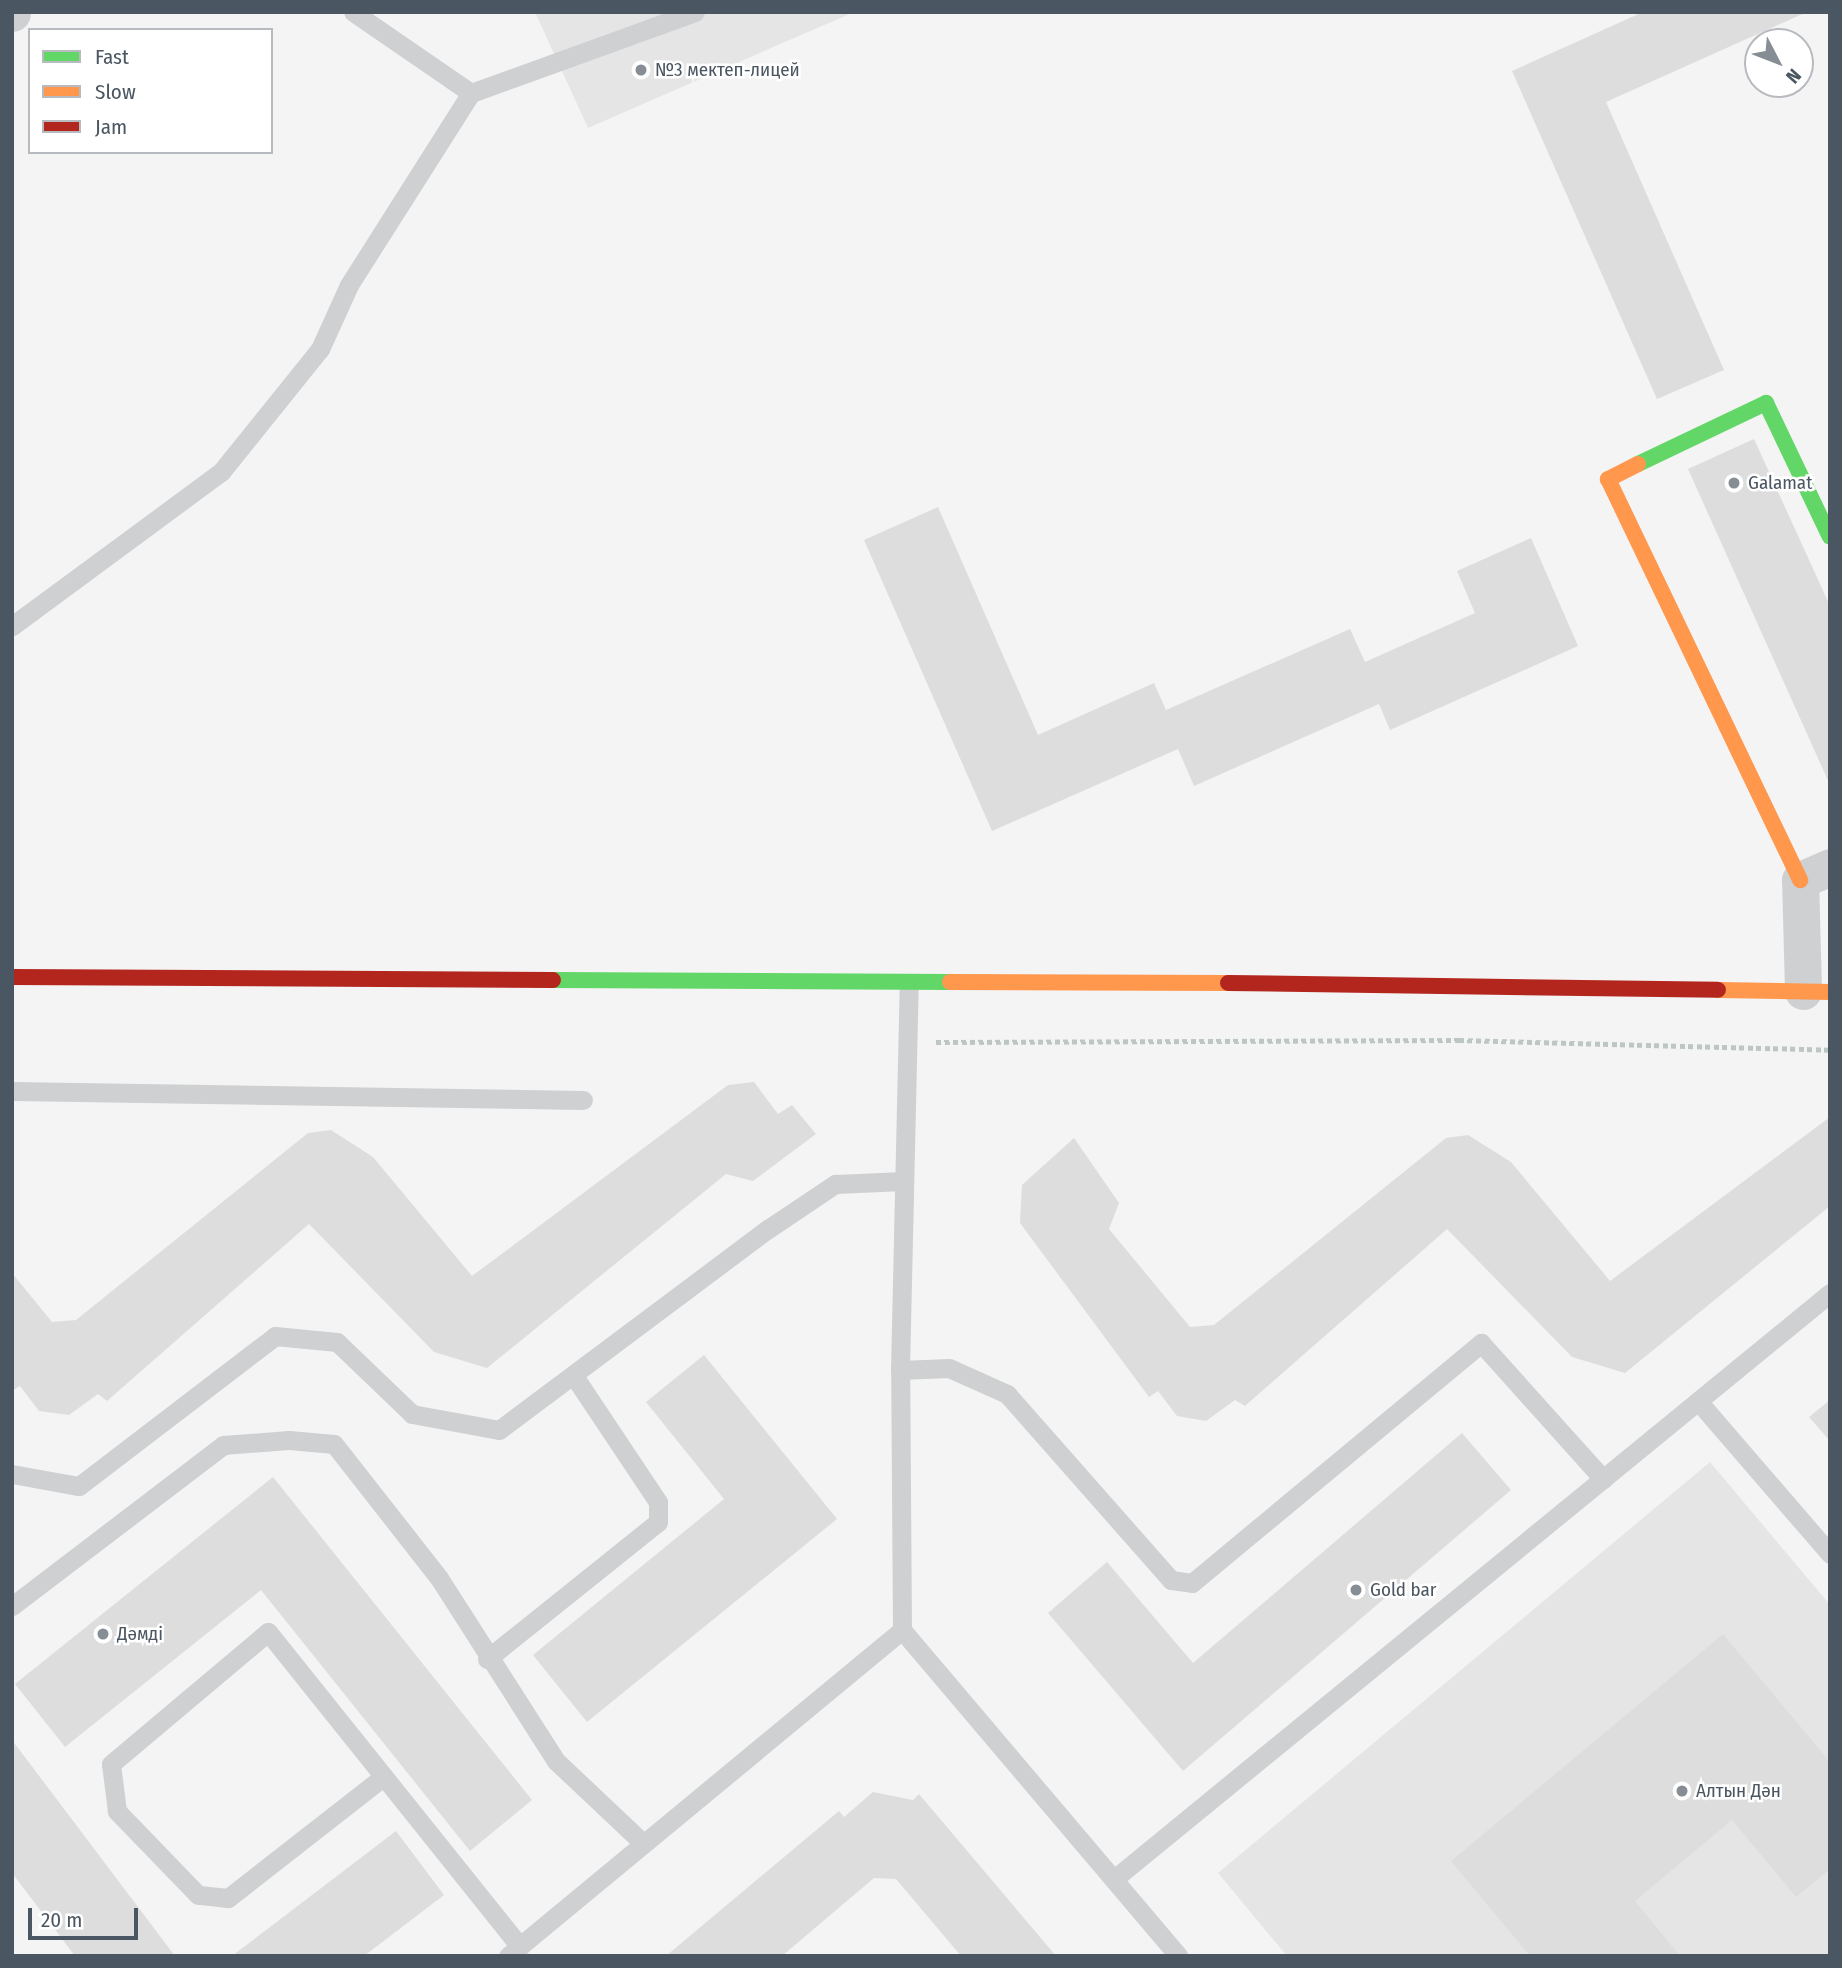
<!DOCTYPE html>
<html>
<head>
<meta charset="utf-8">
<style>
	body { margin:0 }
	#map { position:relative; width:1842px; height:1968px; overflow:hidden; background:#f4f4f4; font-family:"Fira Sans Condensed",sans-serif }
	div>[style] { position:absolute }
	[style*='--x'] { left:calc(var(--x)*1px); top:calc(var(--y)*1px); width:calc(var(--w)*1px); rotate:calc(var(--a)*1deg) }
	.education>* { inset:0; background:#e6e5e6 }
	.building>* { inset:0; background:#ddddde }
	.path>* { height:4.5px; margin-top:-2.25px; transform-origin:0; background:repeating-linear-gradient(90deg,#bcc7c4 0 5px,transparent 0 8.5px) }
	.lane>* { height:19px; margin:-9.5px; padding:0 9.5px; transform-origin:9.5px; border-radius:9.5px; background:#ced0d2 }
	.street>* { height:37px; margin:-18.5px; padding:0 18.5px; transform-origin:18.5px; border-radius:18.5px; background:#ced0d2 }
	.fast>* { height:16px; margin:-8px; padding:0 8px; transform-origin:8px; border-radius:8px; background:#63d668 }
	.slow>* { height:16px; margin:-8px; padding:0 8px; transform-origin:8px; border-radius:8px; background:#ff974d }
	.jam>* { height:16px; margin:-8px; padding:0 8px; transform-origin:8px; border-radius:8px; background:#b3261e }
	.dots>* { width:19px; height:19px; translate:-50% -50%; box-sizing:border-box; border:4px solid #fff; border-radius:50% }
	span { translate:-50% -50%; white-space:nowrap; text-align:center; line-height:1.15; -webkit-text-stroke:5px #fff; paint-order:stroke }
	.poi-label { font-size:19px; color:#4a5661 }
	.left { translate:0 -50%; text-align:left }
	.frame { position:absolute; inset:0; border:14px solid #4a5661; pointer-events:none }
	.legend { position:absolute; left:28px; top:28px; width:245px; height:126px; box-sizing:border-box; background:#fff; border:2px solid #b7bbc0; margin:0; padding:9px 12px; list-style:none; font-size:21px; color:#4a5661 }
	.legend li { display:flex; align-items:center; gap:14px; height:35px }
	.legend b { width:35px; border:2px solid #b7bbc0 }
	.north { position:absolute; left:1744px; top:28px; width:70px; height:70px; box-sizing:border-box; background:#fff; border:2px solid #b7bbc0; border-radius:50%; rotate:132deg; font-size:19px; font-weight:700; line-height:28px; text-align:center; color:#4a5661 }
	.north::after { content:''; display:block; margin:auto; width:24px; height:32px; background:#868d94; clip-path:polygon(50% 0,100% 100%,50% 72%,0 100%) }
	.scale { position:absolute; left:28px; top:1908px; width:110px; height:32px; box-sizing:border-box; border:4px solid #4a5661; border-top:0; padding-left:9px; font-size:21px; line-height:24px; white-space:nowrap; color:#4a5661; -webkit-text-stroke:5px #fff; paint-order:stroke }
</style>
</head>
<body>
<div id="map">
	<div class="education">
		<div style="clip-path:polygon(535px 12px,854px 12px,588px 128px)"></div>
		<div style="clip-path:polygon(1710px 1462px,1830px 1605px,1830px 1956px,1287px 1956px,1218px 1873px)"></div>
	</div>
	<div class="building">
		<div style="clip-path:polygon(1643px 12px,1807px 12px,1606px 102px,1724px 370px,1657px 399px,1512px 71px)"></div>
		<div style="clip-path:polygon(1754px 439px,1830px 606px,1830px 785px,1688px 469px)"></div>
		<div style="clip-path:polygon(938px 507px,1038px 735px,1154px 683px,1166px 710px,1350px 629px,1365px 662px,1475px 613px,1457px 571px,1531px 538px,1578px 646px,1390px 730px,1379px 704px,1194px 786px,1178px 749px,992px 831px,864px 540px)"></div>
		<div style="clip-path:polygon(754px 1082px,778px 1114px,792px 1105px,816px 1134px,753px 1181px,726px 1174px,487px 1368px,434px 1352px,309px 1224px,107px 1401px,98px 1394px,69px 1415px,39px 1411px,20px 1386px,12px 1391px,12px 1273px,52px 1322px,76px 1320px,308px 1133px,331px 1130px,373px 1157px,472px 1276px,728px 1085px)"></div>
		<div style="clip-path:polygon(1830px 1117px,1830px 1206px,1625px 1373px,1572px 1357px,1447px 1229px,1245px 1406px,1235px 1400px,1206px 1421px,1177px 1416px,1158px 1391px,1149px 1397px,1020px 1223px,1022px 1185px,1074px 1138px,1119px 1203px,1109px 1229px,1190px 1327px,1214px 1325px,1446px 1138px,1468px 1135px,1511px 1162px,1610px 1281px)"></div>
		<div style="clip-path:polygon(704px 1355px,837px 1519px,587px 1722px,533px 1655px,724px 1499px,646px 1402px)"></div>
		<div style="clip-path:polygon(1830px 1400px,1830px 1441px,1809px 1417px)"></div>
		<div style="clip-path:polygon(1462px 1433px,1511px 1490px,1183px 1771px,1048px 1613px,1107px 1562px,1193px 1663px)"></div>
		<div style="clip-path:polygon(273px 1477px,532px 1800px,470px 1851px,261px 1590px,65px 1747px,15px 1684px)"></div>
		<div style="clip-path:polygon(1723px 1634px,1830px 1762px,1830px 1869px,1796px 1897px,1732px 1820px,1635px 1901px,1680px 1956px,1530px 1956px,1451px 1861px)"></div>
		<div style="clip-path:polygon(12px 1740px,175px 1956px,75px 1956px,12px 1873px)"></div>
		<div style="clip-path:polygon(873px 1792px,913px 1800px,919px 1794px,1056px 1956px,961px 1956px,896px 1879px,874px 1878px,782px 1956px,666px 1956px,839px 1811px,844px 1817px)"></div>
		<div style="clip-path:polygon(396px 1831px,444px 1895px,364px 1956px,232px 1956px)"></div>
	</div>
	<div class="path">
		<div style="--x:936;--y:1042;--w:523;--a:-0.22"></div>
		<div style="--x:1459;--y:1040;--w:371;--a:1.5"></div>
	</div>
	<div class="lane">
		<div style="--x:471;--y:93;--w:238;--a:-19.9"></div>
		<div style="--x:12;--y:626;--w:260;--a:-36.4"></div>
		<div style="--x:221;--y:472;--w:158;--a:-51.2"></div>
		<div style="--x:320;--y:349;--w:70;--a:-65.6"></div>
		<div style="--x:349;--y:285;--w:227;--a:-57.6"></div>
		<div style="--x:471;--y:93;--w:143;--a:-145.5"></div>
		<div style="--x:12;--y:1091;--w:571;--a:0.9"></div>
		<div style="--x:900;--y:1370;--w:49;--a:-2.3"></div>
		<div style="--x:949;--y:1368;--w:64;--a:24.1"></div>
		<div style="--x:1007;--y:1394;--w:248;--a:48.6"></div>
		<div style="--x:1171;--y:1580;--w:21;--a:8"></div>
		<div style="--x:1192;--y:1583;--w:376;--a:-39.7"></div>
		<div style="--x:1481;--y:1343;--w:183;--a:48.1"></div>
		<div style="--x:1698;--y:1401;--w:202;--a:49.2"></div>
		<div style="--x:12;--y:1474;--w:68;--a:10.2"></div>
		<div style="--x:79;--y:1486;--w:247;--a:-37.4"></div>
		<div style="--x:275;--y:1336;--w:62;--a:5.5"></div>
		<div style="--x:337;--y:1342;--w:104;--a:43.8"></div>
		<div style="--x:412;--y:1414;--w:88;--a:10.4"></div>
		<div style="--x:499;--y:1430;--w:336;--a:-36.8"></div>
		<div style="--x:768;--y:1229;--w:81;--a:-33.9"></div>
		<div style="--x:835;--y:1184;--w:69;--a:-2.5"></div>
		<div style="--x:12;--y:1606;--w:265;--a:-37.3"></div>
		<div style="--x:223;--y:1445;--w:66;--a:-4.3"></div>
		<div style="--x:289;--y:1440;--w:45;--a:5.1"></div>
		<div style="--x:334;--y:1444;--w:170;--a:51.9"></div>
		<div style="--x:439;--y:1578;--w:217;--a:57.4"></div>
		<div style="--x:556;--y:1761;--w:120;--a:43.3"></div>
		<div style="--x:902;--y:1630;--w:427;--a:49.7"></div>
		<div style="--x:487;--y:1659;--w:219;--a:-38.7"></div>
		<div style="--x:658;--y:1522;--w:20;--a:-90"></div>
		<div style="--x:658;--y:1502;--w:151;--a:-123.7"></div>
		<div style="--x:383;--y:1777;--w:197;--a:142"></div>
		<div style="--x:228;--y:1898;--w:30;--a:-174"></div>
		<div style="--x:198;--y:1895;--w:117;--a:-134"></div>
		<div style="--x:117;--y:1811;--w:47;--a:-97.3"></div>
		<div style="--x:111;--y:1764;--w:205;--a:-40.1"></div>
		<div style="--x:268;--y:1632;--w:403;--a:51.3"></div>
		<div style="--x:1114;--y:1879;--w:925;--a:-39.3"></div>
		<div style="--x:508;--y:1956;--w:511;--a:-39.6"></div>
		<div style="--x:902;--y:1630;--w:260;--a:-90.4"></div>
		<div style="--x:900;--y:1370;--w:386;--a:-88.7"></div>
	</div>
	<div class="street">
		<div style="--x:12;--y:13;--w:1;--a:-90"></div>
		<div style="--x:1803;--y:991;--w:111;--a:-91.5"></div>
		<div style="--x:1800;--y:880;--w:33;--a:-23"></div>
	</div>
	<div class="fast">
		<div style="--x:1638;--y:464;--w:142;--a:-25.5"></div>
		<div style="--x:1766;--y:403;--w:148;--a:64.5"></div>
		<div style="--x:553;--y:980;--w:397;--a:0.3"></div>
	</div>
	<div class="slow">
		<div style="--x:1638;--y:464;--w:34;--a:153"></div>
		<div style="--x:1608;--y:479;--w:445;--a:64.4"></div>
		<div style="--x:950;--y:982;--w:278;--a:0.2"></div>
		<div style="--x:1718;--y:990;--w:112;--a:1"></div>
	</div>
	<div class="jam">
		<div style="--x:12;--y:977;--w:541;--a:0.32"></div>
		<div style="--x:1228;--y:983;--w:490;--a:0.8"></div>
	</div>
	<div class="dots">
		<div style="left:641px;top:70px;background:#868d94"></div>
		<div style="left:1734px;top:483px;background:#868d94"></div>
		<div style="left:1356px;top:1590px;background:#868d94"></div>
		<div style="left:103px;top:1634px;background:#868d94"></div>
		<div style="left:1682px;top:1791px;background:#868d94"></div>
	</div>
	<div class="poi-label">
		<span class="left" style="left:655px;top:70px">№3 мектеп-лицей</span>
		<span class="left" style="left:1748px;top:483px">Galamat</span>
		<span class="left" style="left:1370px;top:1590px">Gold bar</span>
		<span class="left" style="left:117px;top:1634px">Дәмді</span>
		<span class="left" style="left:1696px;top:1791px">Алтын Дән</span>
	</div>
	<div class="frame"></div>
	<ul class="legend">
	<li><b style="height:9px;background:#63d668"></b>Fast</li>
	<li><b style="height:9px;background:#ff974d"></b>Slow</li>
	<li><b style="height:9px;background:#b3261e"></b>Jam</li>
	</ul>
	<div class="north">N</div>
	<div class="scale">20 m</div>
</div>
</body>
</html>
